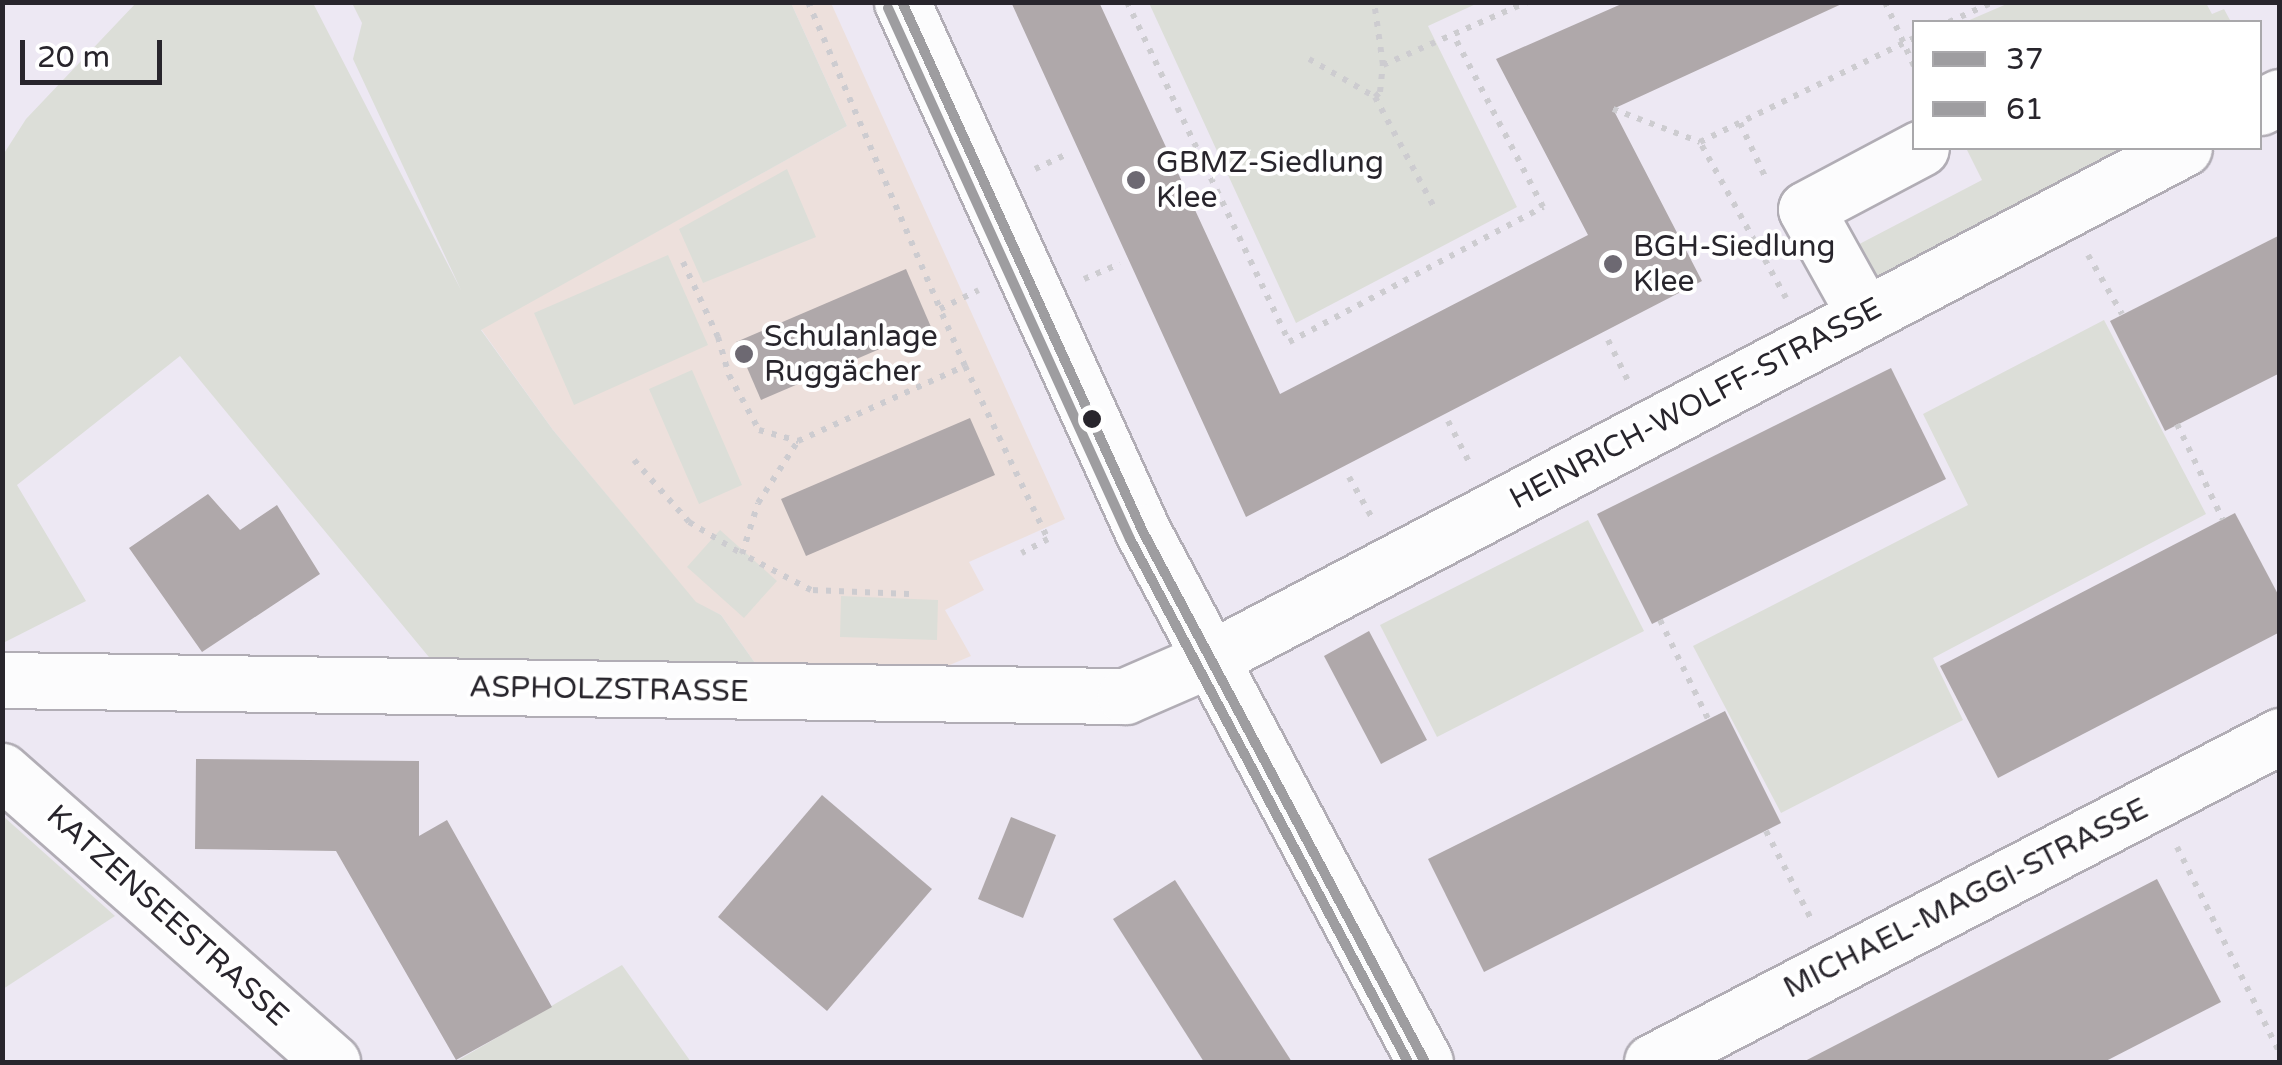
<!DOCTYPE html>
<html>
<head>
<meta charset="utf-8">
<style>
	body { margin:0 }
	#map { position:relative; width:2282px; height:1065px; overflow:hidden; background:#ede8f3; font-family:"Varela Round",sans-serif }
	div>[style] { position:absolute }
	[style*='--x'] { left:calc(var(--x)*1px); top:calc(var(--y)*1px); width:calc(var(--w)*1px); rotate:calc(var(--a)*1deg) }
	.education>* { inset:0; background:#ede0dc }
	.green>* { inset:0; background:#dcded8 }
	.building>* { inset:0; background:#afa8aa }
	.path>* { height:6px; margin-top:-3px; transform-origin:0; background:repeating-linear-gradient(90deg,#cdccd0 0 5px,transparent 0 13px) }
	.roads { filter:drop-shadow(2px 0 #b1adb5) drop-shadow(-2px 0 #b1adb5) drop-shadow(0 2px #b1adb5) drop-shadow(0 -2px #b1adb5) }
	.minor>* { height:55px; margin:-27.5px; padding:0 27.5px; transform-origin:27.5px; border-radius:27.5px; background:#fcfcfd }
	.bus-1>* { height:10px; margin:-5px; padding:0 5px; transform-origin:5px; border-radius:5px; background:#9e9da0 }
	.bus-2>* { height:10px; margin:-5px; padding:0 5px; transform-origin:5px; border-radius:5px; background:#9e9da0 }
	.dots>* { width:28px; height:28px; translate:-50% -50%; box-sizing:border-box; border:5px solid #fff; border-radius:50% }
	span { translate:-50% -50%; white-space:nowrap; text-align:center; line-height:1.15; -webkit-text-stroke:8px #fff; paint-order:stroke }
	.poi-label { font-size:30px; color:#28252c }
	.left { translate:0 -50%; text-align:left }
	.street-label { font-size:30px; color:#28252c }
	.frame { position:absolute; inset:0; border:5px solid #28252c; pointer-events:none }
	.legend { position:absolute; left:1912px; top:20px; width:350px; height:130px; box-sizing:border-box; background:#fff; border:2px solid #a9a8ab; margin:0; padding:12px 18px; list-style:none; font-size:30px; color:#28252c }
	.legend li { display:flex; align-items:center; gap:20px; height:50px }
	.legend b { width:50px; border:2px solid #a9a8ab }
	.scale { position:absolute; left:20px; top:40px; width:142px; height:45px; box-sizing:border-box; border:5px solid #28252c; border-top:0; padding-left:12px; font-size:30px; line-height:35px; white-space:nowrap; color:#28252c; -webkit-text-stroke:8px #fff; paint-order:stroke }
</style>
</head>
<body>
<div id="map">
	<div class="education">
		<div style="clip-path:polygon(791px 3px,831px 3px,1065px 519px,969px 562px,984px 590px,945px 610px,971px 656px,926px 675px,760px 670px,721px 615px,696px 603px,553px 430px,481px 329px,847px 126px)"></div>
	</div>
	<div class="green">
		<div style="clip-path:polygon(136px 3px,313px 3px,461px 290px,353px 59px,362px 23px,352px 3px,791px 3px,847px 126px,481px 330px,553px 430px,696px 602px,721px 615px,760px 670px,433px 662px,180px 356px,17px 485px,86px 601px,3px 643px,3px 155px,26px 119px)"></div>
		<div style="clip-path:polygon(1149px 3px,1478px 3px,1428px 26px,1517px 207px,1296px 323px)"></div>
		<div style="clip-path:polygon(2009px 3px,2206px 3px,2212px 14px,2224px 9px,2231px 22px,1965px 22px)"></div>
		<div style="clip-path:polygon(1966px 148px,2147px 148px,1865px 286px,1846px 251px,1982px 180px)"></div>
		<div style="clip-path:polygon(787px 169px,816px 237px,703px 283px,679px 229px)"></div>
		<div style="clip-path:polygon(668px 255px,708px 345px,574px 405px,534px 313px)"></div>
		<div style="clip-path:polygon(2104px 320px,2206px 514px,1933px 658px,1963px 720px,1781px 813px,1693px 646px,1968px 505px,1923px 414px)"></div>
		<div style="clip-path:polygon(692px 370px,742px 485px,699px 504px,649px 389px)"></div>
		<div style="clip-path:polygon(1588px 520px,1644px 631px,1437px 737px,1380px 625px)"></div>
		<div style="clip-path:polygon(720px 530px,777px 581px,744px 618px,687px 567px)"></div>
		<div style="clip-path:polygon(841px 596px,938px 600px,937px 640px,840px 637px)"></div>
		<div style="clip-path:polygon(3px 816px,115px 916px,3px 989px)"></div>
		<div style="clip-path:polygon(622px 965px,691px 1062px,455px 1062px)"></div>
	</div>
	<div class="building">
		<div style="clip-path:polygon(1011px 2px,1099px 2px,1280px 394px,1588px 235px,1496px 59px,1626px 2px,1846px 2px,1613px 109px,1702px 281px,1246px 517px)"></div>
		<div style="clip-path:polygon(2280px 235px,2280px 373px,2165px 431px,2110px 321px)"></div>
		<div style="clip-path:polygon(906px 269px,931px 327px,761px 400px,736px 342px)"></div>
		<div style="clip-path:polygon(1891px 368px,1946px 479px,1652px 624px,1597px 514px)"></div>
		<div style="clip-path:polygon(970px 418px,995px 475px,806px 556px,781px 499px)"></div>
		<div style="clip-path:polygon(208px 494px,240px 530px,277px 505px,320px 574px,202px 652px,129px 548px)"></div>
		<div style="clip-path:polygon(2235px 513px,2280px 598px,2280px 632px,1998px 778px,1940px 666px)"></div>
		<div style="clip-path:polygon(1369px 631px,1427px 740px,1381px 764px,1324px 656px)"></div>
		<div style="clip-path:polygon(1725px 711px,1781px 823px,1484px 972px,1428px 859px)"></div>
		<div style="clip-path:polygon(196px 759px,419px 761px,419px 836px,447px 820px,552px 1007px,456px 1060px,336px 851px,195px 849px)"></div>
		<div style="clip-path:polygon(822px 795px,932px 889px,827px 1011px,718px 917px)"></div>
		<div style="clip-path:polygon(1011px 817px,1056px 835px,1023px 918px,978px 899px)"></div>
		<div style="clip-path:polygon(2157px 879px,2221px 1002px,2104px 1062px,1803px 1062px)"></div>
		<div style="clip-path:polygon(1175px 880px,1292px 1062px,1204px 1062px,1113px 919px)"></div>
	</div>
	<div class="path">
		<div style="--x:808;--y:2;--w:334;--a:66.7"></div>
		<div style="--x:1127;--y:2;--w:377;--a:64.5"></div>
		<div style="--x:1289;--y:342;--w:288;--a:-28"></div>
		<div style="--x:1543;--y:207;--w:193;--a:-117.5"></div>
		<div style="--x:1885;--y:2;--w:70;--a:65.6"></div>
		<div style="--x:2214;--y:2;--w:7;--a:0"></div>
		<div style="--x:1949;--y:22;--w:48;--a:-24.4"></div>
		<div style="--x:1309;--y:59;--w:76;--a:29.9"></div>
		<div style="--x:1375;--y:97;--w:7;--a:-45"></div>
		<div style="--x:1380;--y:92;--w:27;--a:-84"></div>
		<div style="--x:1383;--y:65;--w:64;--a:-98.1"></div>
		<div style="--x:1383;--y:65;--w:157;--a:-23.6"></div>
		<div style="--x:1375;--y:97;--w:123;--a:61.8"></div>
		<div style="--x:1613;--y:109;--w:93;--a:20.8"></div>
		<div style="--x:1740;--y:123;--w:64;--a:65"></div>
		<div style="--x:1035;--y:169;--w:38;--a:-25"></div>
		<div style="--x:2088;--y:255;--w:68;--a:60"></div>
		<div style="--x:683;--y:262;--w:83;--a:65"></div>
		<div style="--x:718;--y:337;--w:40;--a:74"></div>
		<div style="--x:729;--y:375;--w:63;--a:61.4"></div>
		<div style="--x:759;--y:430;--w:41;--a:15.8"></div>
		<div style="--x:1084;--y:279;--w:39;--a:-23"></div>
		<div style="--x:1786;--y:298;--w:178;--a:-118.9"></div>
		<div style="--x:1700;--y:142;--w:238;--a:-25.9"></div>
		<div style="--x:1608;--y:340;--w:50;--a:63.9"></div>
		<div style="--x:965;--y:366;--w:192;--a:64.4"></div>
		<div style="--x:1048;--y:539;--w:30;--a:152"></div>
		<div style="--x:1448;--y:421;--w:48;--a:62.9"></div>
		<div style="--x:2177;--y:424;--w:106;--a:64.4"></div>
		<div style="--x:634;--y:460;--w:83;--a:48.4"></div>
		<div style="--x:689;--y:522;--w:62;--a:31.1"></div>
		<div style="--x:1349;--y:477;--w:45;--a:60.6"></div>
		<div style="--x:909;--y:594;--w:98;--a:-177.7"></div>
		<div style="--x:811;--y:590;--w:78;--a:-152.4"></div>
		<div style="--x:742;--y:554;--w:53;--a:-72.6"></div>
		<div style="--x:758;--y:503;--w:74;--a:-57.2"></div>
		<div style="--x:798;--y:441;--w:183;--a:-24.2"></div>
		<div style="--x:965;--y:366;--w:62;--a:-113.7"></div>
		<div style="--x:940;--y:309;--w:43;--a:-26"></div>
		<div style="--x:1660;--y:620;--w:110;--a:64.1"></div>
		<div style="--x:1766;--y:831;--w:101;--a:62.9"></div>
		<div style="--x:2177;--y:847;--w:231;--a:63.5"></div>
	</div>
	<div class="roads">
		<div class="minor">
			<div style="--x:902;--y:2;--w:582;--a:65.55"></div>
			<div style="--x:1143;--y:532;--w:600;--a:61.98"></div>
			<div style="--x:2260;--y:107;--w:22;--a:-27"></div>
			<div style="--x:1865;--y:315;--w:121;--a:-119.1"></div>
			<div style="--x:1806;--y:209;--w:130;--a:-27.9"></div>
			<div style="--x:2;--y:680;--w:1123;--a:0.82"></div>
			<div style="--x:1125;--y:696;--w:90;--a:-23.4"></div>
			<div style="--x:1208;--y:660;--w:1102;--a:-27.68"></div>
			<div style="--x:2;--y:771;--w:440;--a:41.4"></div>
			<div style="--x:1652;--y:1062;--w:708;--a:-27.43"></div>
		</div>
	</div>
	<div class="bus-1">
		<div style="--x:902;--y:2;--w:582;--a:65.55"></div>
		<div style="--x:1143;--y:532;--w:600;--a:61.98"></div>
	</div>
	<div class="bus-2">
		<div style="--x:888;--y:8;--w:584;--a:65.5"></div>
		<div style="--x:1130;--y:539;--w:592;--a:62.01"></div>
	</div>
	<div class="dots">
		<div style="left:1136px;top:180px;background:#6d6972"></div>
		<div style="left:1613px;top:264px;background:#6d6972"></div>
		<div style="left:744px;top:354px;background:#6d6972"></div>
		<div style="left:1092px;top:419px;background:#28252c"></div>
	</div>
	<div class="poi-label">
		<span class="left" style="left:1156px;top:180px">GBMZ-Siedlung<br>Klee</span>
		<span class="left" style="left:1633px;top:264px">BGH-Siedlung<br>Klee</span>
		<span class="left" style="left:764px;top:354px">Schulanlage<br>Ruggächer</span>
	</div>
	<div class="street-label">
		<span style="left:1696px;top:404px;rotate:-28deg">HEINRICH-WOLFF-STRASSE</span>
		<span style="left:609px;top:690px;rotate:1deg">ASPHOLZSTRASSE</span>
		<span style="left:1966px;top:899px;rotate:-27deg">MICHAEL-MAGGI-STRASSE</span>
		<span style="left:167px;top:916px;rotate:42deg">KATZENSEESTRASSE</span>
	</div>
	<div class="frame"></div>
	<ul class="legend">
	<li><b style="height:12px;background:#9e9da0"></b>37</li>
	<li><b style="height:12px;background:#9e9da0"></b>61</li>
	</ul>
	<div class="scale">20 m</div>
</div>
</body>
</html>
